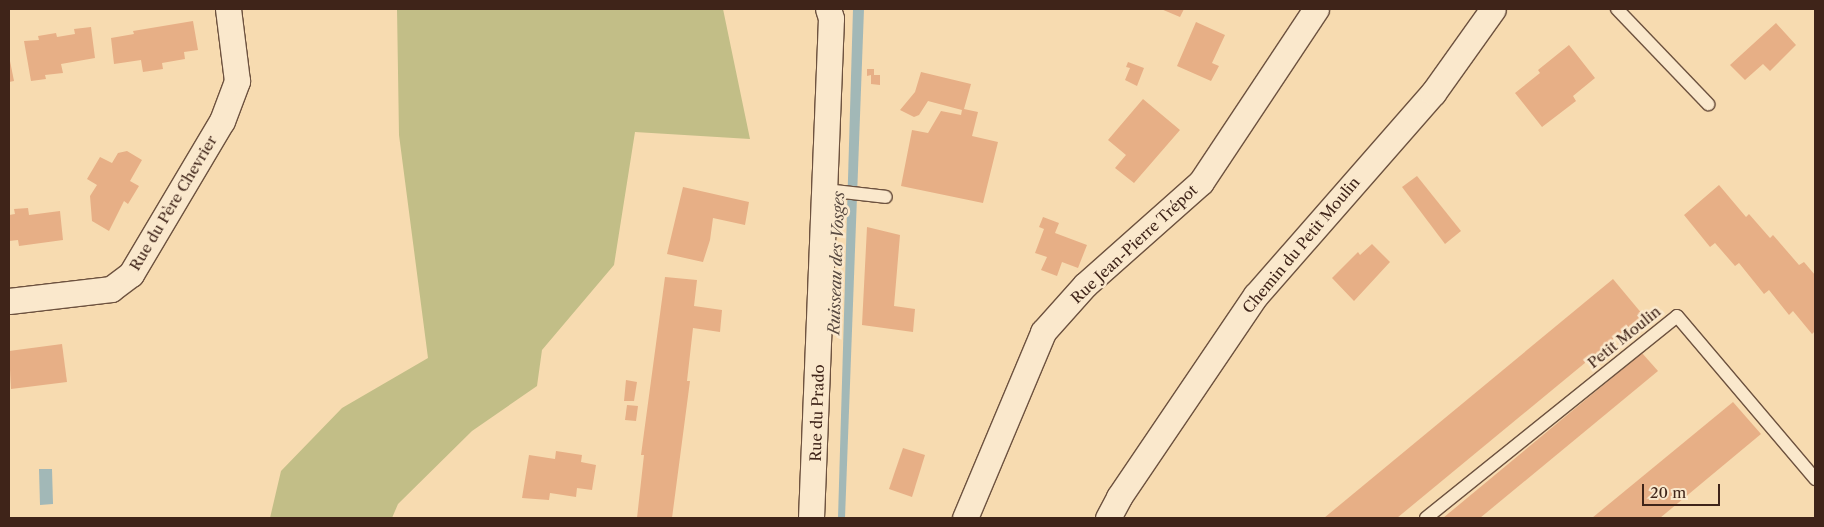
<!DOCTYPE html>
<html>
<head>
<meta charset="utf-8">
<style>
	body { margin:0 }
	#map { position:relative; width:1824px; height:527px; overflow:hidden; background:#f7dbb0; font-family:"Libre Caslon Text",serif }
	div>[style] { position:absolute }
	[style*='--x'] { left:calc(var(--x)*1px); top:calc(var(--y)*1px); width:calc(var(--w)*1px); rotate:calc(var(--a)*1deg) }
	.green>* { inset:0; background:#c2be87 }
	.water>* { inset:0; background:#a2b8b7 }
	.building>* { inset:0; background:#e7af86 }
	.roads { filter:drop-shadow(1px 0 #6d523f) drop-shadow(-1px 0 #6d523f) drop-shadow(0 1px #6d523f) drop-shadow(0 -1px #6d523f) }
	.lane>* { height:12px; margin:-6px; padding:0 6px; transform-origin:6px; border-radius:6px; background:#fae8cc }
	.street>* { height:25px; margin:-12.5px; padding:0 12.5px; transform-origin:12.5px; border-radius:12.5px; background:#fae8cc }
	span { translate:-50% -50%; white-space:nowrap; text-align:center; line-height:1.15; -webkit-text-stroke:5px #fae8cc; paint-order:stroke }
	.street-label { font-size:15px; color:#3f2419 }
	.water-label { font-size:16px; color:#584940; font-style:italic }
	.frame { position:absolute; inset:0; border:10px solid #3f2419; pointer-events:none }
	.scale { position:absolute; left:1642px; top:484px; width:78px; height:22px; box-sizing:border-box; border:2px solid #3f2419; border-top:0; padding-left:6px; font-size:15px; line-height:18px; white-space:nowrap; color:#3f2419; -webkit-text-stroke:4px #fae8cc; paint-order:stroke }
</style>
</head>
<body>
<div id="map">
	<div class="green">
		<div style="clip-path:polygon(397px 9px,723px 9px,750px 139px,635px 132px,614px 265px,542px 350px,537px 386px,472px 431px,398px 504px,392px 518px,270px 518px,281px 471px,342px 408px,428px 358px,399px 135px)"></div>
	</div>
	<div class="water">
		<div style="clip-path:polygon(853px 9px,864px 9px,845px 518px,838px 518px)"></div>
		<div style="clip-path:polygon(39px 469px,52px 469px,53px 504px,40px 505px)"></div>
	</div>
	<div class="building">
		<div style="clip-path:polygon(1161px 9px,1184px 9px,1180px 17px)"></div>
		<div style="clip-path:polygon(193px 21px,198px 50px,184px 52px,185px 59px,162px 63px,163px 69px,143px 72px,141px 60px,114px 64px,111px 38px,134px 34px,133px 31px)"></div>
		<div style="clip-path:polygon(1196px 22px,1225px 35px,1212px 63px,1219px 66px,1211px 81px,1177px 66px)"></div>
		<div style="clip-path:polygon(1776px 23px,1796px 45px,1770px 71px,1763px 64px,1745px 80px,1730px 65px)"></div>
		<div style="clip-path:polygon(91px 27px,95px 58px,61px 64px,63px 73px,45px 75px,46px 79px,31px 81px,24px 41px,39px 40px,38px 36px,56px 33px,57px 37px,75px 34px,74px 29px)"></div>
		<div style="clip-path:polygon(1569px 45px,1595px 78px,1573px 96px,1576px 101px,1542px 127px,1515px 93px,1540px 73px,1538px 70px)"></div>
		<div style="clip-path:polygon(9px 56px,14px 81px,9px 82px)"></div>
		<div style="clip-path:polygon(1128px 62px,1144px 68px,1137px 86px,1125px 80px,1130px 68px,1126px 67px)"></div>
		<div style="clip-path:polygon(867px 69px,874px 69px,874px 75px,880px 75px,880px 85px,871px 84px,871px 75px,867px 76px)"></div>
		<div style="clip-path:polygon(921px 72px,971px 84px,964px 109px,978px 112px,972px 136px,998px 142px,983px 203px,901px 186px,912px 130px,928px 133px,941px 111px,961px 115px,962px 110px,928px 101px,919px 115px,914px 117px,900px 110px,915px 92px)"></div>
		<div style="clip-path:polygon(1143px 99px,1180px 130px,1134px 183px,1115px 168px,1126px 155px,1108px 140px)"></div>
		<div style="clip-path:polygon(127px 151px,142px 160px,130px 181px,139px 186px,128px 204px,124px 201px,109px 231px,92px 221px,90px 196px,97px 185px,87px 179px,100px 157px,112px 163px,118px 153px)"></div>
		<div style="clip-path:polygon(1417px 176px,1461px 231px,1445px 244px,1402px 187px)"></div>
		<div style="clip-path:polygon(1719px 185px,1746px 217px,1749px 214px,1770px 238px,1773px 235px,1799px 265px,1804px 262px,1815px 275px,1815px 331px,1812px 334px,1793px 311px,1789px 315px,1769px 290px,1764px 294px,1739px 263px,1735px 266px,1715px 243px,1710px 247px,1684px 215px)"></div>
		<div style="clip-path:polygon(683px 187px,749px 202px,745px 225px,713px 218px,710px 240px,703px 262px,667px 254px)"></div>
		<div style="clip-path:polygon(28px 208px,29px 215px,60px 211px,63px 240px,19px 246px,18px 240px,9px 241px,9px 215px,15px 214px,14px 209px)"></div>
		<div style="clip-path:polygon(1043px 217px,1059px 223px,1055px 233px,1087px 245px,1078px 268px,1062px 262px,1057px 276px,1041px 270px,1047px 257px,1035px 253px,1044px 229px,1039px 227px)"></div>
		<div style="clip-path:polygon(867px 227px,900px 235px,894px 306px,915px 309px,913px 332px,862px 325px)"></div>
		<div style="clip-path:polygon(1372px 244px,1390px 262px,1354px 301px,1332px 278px,1358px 252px,1360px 255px)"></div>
		<div style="clip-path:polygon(665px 277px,697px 280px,694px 306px,722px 310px,720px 332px,693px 328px,687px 381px,690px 381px,672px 518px,637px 518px,644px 455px,641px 455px)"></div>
		<div style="clip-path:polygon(1613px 279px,1643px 315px,1397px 518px,1324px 518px)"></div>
		<div style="clip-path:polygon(62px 344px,67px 382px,11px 389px,9px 351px)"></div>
		<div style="clip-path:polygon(1642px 353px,1658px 371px,1480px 518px,1443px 518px)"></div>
		<div style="clip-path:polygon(626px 380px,637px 382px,634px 401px,624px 401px)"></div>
		<div style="clip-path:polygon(1733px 402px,1761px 434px,1660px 518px,1592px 518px)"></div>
		<div style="clip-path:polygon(627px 405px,638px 406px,636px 421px,625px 420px)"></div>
		<div style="clip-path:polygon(903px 448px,925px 455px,912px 497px,889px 489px)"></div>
		<div style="clip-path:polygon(556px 451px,582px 455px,581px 462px,596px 465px,592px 490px,577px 488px,576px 497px,550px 493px,549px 500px,522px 498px,529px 455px,555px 459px)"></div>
	</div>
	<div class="roads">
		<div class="lane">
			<div style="--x:1617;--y:9;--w:132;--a:46.2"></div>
			<div style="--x:825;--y:190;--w:61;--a:6.5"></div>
			<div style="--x:1426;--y:518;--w:322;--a:-38.8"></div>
			<div style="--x:1677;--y:316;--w:214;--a:49.7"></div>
		</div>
		<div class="street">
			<div style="--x:9;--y:301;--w:103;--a:-6.7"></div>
			<div style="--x:111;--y:289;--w:25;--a:-37"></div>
			<div style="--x:131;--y:274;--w:178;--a:-59.3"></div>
			<div style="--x:222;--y:121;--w:43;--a:-69.4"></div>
			<div style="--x:237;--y:81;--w:73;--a:-97.1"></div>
			<div style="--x:811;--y:518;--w:500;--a:-87.71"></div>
			<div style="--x:831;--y:18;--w:9;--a:-108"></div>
			<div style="--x:965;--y:518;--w:202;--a:-67.2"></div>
			<div style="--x:1043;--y:332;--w:63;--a:-48.2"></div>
			<div style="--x:1085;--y:285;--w:155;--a:-41.6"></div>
			<div style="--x:1201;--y:182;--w:208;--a:-56.4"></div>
			<div style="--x:1108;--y:518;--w:24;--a:-62"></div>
			<div style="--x:1119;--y:497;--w:244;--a:-55.9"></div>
			<div style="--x:1256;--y:295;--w:269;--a:-48.8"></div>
			<div style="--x:1433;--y:93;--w:103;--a:-54.5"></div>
		</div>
	</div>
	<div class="street-label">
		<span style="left:173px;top:203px;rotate:-59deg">Rue du Père Chevrier</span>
		<span style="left:1134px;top:244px;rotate:-43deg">Rue Jean-Pierre Trépot</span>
		<span style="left:1301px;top:245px;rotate:-50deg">Chemin du Petit Moulin</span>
		<span style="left:1624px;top:337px;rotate:-39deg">Petit Moulin</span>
		<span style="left:817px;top:413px;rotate:-88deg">Rue du Prado</span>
	</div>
	<div class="water-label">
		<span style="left:836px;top:263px;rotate:-88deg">Ruisseau des Vosges</span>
	</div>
	<div class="frame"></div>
	<div class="scale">20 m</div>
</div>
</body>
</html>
